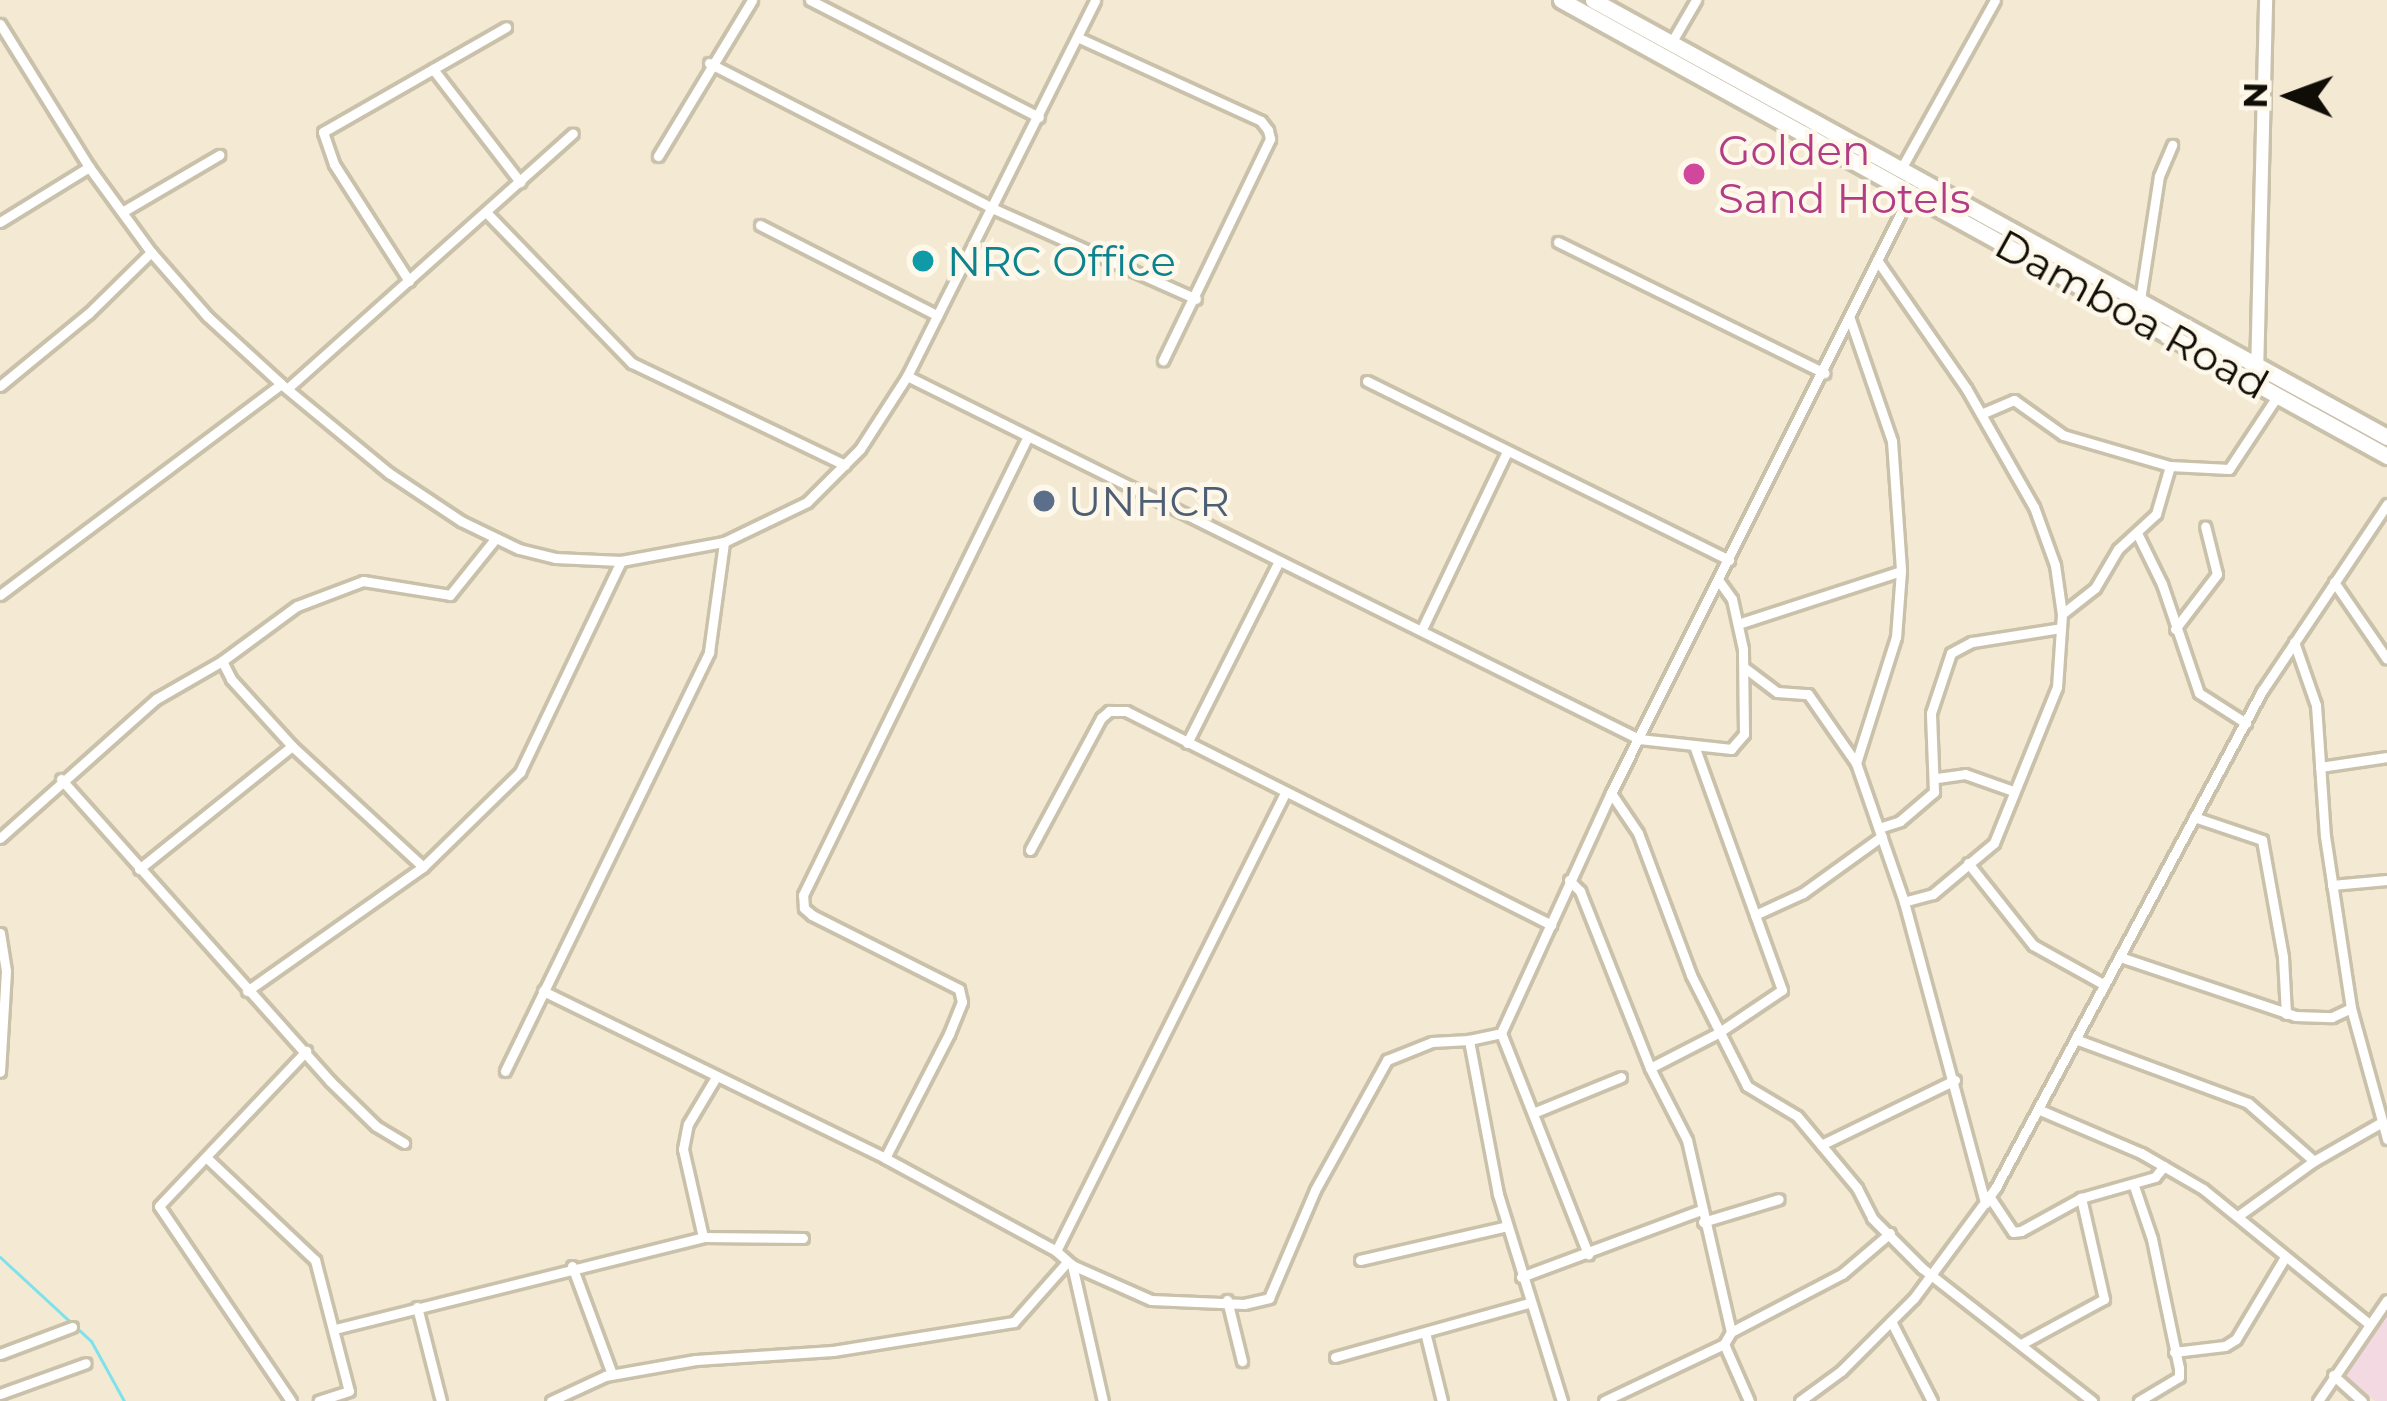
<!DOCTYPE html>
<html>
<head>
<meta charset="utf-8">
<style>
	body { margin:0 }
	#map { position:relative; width:2387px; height:1401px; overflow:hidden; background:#f4ead4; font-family:Montserrat,sans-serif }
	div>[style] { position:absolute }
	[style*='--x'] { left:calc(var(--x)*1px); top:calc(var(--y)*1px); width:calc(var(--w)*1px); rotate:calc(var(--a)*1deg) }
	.industrial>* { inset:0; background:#f3d9e1 }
	.stream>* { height:3px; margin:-1.5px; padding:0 1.5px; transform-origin:1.5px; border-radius:1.5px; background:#7fe2ea }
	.roads { filter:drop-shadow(3px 0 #cac1ab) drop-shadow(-3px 0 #cac1ab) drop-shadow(0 3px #cac1ab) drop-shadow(0 -3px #cac1ab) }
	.minor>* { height:9px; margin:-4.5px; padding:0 4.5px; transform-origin:4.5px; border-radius:4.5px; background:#fff }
	.tertiary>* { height:12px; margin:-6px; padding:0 6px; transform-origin:6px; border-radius:6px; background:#fff }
	.primary>* { height:15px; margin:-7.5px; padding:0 7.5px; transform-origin:7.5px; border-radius:7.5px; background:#fff }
	.dots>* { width:33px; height:33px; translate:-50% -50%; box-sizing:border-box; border:6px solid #fdf8ea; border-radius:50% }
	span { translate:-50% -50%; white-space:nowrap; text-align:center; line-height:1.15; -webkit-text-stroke:9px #fdf8ea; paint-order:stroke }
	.hotel-label { font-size:42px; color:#b23c85 }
	.left { translate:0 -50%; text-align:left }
	.culture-label { font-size:42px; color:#0d838f }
	.street-label { font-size:42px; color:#100d06 }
	.service-label { font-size:42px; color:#4e5e75 }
	.north { position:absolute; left:2231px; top:36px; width:120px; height:120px; -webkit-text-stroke:9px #fdf8ea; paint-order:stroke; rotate:271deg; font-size:33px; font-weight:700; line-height:48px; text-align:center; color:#100d06 }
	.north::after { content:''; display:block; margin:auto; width:42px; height:54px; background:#100d06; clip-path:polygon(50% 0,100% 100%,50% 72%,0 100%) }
</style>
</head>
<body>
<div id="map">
	<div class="industrial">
		<div style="clip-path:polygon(2387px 1310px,2387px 1401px,2375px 1401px,2338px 1371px)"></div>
	</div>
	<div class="stream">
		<div style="--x:0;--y:1257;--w:124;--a:42.7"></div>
		<div style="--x:91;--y:1341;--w:68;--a:61.2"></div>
	</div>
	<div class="roads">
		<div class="minor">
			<div style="--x:810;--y:0;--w:257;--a:27.1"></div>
			<div style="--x:0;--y:24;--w:168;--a:58.1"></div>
			<div style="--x:89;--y:167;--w:105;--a:53.9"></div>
			<div style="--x:151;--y:252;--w:86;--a:48.8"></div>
			<div style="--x:208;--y:317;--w:99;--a:42.5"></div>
			<div style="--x:281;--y:384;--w:140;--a:39.5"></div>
			<div style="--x:389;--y:473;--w:87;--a:33.7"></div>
			<div style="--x:461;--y:521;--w:64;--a:25.8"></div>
			<div style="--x:519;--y:549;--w:37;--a:14"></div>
			<div style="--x:555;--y:558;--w:66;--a:2.6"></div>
			<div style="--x:621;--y:561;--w:105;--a:-10.5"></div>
			<div style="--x:724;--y:542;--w:92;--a:-25.7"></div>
			<div style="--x:807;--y:502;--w:75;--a:-45"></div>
			<div style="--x:860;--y:449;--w:87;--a:-57.2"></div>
			<div style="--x:907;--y:376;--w:420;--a:-63.4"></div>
			<div style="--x:1077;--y:37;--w:202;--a:24.5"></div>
			<div style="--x:1261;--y:121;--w:11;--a:52"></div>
			<div style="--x:1268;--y:130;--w:9;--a:77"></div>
			<div style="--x:1270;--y:139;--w:246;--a:115.8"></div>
			<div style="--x:1671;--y:43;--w:50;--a:-59.8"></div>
			<div style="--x:709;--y:63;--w:320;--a:27.1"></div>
			<div style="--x:994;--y:209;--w:221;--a:24"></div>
			<div style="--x:433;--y:69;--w:143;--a:52.4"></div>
			<div style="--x:658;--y:156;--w:182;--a:-58.9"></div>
			<div style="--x:1901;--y:169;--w:193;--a:-60.9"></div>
			<div style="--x:122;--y:212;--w:113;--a:-30.4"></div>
			<div style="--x:486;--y:212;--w:210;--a:46"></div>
			<div style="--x:632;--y:363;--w:236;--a:25.6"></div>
			<div style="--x:0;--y:222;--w:105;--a:-31.7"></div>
			<div style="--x:760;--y:225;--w:199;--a:27"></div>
			<div style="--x:1558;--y:242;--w:297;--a:26.2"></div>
			<div style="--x:1877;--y:260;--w:156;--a:55.2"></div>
			<div style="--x:1966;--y:388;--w:137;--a:60.3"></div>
			<div style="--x:2034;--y:507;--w:62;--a:70.1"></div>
			<div style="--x:2055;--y:565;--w:49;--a:81.9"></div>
			<div style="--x:2062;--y:614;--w:73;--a:93.9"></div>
			<div style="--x:2057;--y:687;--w:168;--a:112"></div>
			<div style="--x:1994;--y:843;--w:80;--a:140.1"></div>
			<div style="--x:1933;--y:894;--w:30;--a:165"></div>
			<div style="--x:409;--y:281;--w:139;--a:-122.7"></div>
			<div style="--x:334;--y:164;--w:34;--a:-109"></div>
			<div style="--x:323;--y:132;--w:211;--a:-29.8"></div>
			<div style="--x:2140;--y:300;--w:125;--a:-81.3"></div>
			<div style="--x:2159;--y:176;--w:34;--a:-67"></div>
			<div style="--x:1850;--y:319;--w:129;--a:71"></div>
			<div style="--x:1892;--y:441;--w:130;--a:86"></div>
			<div style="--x:1901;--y:571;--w:66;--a:94.3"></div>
			<div style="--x:1896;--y:637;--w:132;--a:107.6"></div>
			<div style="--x:1856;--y:763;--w:147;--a:70.9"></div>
			<div style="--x:1904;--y:902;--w:312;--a:74.9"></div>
			<div style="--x:907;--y:376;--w:817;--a:26.38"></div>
			<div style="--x:1639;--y:739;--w:93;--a:6.2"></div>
			<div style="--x:1731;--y:749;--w:20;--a:-49"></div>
			<div style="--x:1744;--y:734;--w:85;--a:-90.7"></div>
			<div style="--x:1743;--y:649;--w:51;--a:-102.4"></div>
			<div style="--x:1732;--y:599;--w:22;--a:-126"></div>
			<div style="--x:1367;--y:381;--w:404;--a:26.3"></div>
			<div style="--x:0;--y:386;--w:115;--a:-39.4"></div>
			<div style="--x:89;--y:313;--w:87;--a:-44.5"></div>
			<div style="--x:288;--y:388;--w:382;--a:-41.8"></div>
			<div style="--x:1981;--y:414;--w:36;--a:-23"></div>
			<div style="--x:2014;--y:400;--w:60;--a:35.5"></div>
			<div style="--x:2063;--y:435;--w:111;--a:16.2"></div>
			<div style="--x:2170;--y:466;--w:59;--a:2.9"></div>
			<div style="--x:2229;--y:469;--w:89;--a:-56.5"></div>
			<div style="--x:2137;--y:533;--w:57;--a:63.9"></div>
			<div style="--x:2162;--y:584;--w:115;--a:71.3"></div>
			<div style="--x:2199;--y:693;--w:56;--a:32.6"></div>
			<div style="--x:2334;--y:582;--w:93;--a:55.5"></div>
			<div style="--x:0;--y:595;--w:351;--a:-36.9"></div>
			<div style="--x:2062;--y:614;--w:42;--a:-38.2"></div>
			<div style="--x:2095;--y:588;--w:45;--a:-59.5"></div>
			<div style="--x:2118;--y:549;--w:52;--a:-42.6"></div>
			<div style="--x:2156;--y:514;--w:50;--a:-73.7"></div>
			<div style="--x:1738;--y:624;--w:171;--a:-18"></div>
			<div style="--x:1422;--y:629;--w:194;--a:-64.4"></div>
			<div style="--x:2175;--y:629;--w:69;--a:-52.6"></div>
			<div style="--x:2217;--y:574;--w:49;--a:-104"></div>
			<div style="--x:2294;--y:642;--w:67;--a:70.8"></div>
			<div style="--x:2316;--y:705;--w:131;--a:86.1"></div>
			<div style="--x:2325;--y:836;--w:174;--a:81.4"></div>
			<div style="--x:2351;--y:1008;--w:136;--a:74.6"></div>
			<div style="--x:222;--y:661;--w:20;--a:63"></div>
			<div style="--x:231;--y:679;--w:91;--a:47.7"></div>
			<div style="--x:292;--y:746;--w:178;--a:42.7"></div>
			<div style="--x:1745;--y:668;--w:40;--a:37"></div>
			<div style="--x:1777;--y:692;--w:31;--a:4"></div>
			<div style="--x:1808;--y:694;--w:84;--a:55.2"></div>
			<div style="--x:1187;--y:743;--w:204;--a:-63.2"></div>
			<div style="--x:2320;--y:767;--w:68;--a:-8.5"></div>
			<div style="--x:1937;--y:778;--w:28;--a:-8"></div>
			<div style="--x:1965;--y:774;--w:51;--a:19.5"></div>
			<div style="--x:61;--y:779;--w:404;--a:48.3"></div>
			<div style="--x:330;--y:1081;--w:64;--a:44.4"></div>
			<div style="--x:376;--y:1126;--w:33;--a:31"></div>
			<div style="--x:1611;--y:793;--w:48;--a:56"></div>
			<div style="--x:1638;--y:833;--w:152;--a:69.5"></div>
			<div style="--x:1691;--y:975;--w:124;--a:63.2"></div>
			<div style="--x:1747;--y:1086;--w:58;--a:31"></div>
			<div style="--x:1797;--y:1116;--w:94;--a:50.2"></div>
			<div style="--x:1857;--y:1188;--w:34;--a:63"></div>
			<div style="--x:1872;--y:1218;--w:71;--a:45"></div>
			<div style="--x:1922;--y:1268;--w:216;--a:38"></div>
			<div style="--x:2194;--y:817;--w:72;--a:18.7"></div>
			<div style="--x:2262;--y:840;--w:119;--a:79.8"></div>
			<div style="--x:2283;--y:957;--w:57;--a:87"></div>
			<div style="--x:1879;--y:828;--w:22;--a:-18"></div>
			<div style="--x:1900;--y:821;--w:45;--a:-40.5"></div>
			<div style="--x:1934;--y:792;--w:79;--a:-92.2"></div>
			<div style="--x:1931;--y:713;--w:63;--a:-71.6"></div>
			<div style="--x:1951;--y:653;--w:24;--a:-28"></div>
			<div style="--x:1972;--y:642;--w:90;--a:-8.9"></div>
			<div style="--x:0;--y:838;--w:209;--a:-41.7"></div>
			<div style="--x:156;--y:699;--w:76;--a:-29.9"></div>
			<div style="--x:222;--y:661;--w:93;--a:-36.3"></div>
			<div style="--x:297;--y:606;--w:71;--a:-20.7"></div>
			<div style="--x:363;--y:581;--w:88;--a:9.1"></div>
			<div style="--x:450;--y:595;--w:72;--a:-51.2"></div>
			<div style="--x:1030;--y:850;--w:150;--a:-61.7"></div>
			<div style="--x:1101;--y:718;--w:11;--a:-41"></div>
			<div style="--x:1109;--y:711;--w:17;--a:0"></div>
			<div style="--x:1126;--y:711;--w:476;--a:26.7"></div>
			<div style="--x:1968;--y:863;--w:105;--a:51.6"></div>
			<div style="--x:2033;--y:945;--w:82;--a:29.1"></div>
			<div style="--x:139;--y:869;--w:196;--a:-38.8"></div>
			<div style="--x:1569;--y:880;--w:16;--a:45"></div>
			<div style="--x:1580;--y:891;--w:190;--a:68.4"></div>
			<div style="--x:1650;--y:1068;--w:81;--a:62.8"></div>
			<div style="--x:1687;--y:1140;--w:197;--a:77.1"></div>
			<div style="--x:2332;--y:885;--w:55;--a:-5.2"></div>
			<div style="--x:1755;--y:915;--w:53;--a:-24.6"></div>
			<div style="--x:1803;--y:893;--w:97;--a:-35.8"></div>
			<div style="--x:0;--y:933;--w:38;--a:81"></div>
			<div style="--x:6;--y:971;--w:101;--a:93.4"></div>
			<div style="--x:2123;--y:958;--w:182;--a:18.6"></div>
			<div style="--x:2295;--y:1016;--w:37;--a:2"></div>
			<div style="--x:2332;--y:1017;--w:21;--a:-25"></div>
			<div style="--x:247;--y:991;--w:215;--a:-35.2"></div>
			<div style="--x:423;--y:867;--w:136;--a:-44.4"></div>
			<div style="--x:520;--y:772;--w:234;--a:-64.4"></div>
			<div style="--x:543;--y:991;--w:381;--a:26"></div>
			<div style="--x:885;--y:1158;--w:195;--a:28.5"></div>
			<div style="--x:1056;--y:1251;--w:21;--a:41"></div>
			<div style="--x:1072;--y:1265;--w:139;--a:77.2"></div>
			<div style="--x:1501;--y:1033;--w:238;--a:68.5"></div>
			<div style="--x:2078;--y:1040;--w:181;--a:20.3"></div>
			<div style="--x:2248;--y:1103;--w:88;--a:41.3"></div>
			<div style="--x:1650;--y:1068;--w:76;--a:-27.2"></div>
			<div style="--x:1718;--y:1033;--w:77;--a:-33.9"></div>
			<div style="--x:1782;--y:990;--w:259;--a:-109.8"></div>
			<div style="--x:505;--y:1071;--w:466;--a:-64"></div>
			<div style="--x:709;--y:652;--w:111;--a:-82.2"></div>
			<div style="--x:2040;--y:1110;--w:110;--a:23.1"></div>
			<div style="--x:2141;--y:1153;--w:72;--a:30.1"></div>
			<div style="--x:2203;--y:1189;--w:213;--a:39.1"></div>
			<div style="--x:1533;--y:1113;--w:95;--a:-22.2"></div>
			<div style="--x:1821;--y:1145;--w:149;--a:-25.9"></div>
			<div style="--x:206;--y:1157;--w:150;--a:43.4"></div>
			<div style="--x:315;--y:1260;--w:135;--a:75.5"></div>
			<div style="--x:349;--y:1391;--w:32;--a:162"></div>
			<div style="--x:885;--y:1158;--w:140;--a:-62.7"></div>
			<div style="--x:949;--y:1034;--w:35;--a:-68"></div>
			<div style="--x:962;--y:1002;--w:13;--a:-103"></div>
			<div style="--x:959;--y:989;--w:165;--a:-153.3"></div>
			<div style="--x:812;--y:915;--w:11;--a:-139"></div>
			<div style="--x:804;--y:908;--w:13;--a:-94"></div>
			<div style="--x:803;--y:895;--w:511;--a:-63.89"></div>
			<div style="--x:2134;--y:1186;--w:56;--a:71.2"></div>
			<div style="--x:2152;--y:1239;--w:132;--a:78.2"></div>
			<div style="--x:2179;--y:1368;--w:9;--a:90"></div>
			<div style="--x:2179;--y:1377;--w:47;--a:149"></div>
			<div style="--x:1989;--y:1196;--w:43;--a:56.3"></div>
			<div style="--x:2013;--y:1232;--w:8;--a:-7"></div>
			<div style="--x:2021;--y:1231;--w:68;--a:-28.8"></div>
			<div style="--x:2081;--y:1198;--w:77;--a:-15.8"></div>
			<div style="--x:2155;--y:1177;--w:14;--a:-51"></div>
			<div style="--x:2238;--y:1216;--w:94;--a:-35.9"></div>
			<div style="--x:2314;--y:1161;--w:78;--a:-29.8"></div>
			<div style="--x:1703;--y:1222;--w:79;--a:-16.8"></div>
			<div style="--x:703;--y:1237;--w:90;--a:-102.8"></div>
			<div style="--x:683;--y:1149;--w:25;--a:-79"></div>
			<div style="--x:688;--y:1124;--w:55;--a:-59.2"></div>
			<div style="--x:1056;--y:1251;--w:512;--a:-63.43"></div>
			<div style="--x:1360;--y:1260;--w:151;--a:-13"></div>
			<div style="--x:1072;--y:1265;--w:86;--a:23.9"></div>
			<div style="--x:1151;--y:1300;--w:93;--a:2.5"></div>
			<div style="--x:1244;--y:1304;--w:26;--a:-13"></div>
			<div style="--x:1269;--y:1298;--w:117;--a:-66.9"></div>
			<div style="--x:1315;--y:1190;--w:149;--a:-61"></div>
			<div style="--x:1387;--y:1060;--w:48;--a:-21.8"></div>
			<div style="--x:1432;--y:1042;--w:37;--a:-3"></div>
			<div style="--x:572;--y:1266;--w:115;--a:69.7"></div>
			<div style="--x:1521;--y:1277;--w:192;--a:-20.4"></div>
			<div style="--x:1227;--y:1300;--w:63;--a:76.2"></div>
			<div style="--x:417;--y:1307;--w:97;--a:75.7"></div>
			<div style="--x:1891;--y:1321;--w:90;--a:62.9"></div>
			<div style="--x:335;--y:1329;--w:379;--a:-14"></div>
			<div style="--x:703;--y:1237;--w:100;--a:0.6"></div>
			<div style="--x:1426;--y:1336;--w:67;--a:76.2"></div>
			<div style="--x:2023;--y:1343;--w:92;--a:-28.5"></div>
			<div style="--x:2104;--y:1299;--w:104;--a:-102.8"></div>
			<div style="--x:1724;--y:1344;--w:62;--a:66.3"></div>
			<div style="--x:2174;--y:1352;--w:51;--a:-6.7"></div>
			<div style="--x:2225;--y:1346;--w:13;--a:-32"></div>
			<div style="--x:2236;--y:1339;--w:96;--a:-59.1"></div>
			<div style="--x:0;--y:1354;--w:77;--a:-20.6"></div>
			<div style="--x:1335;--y:1357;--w:200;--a:-15.6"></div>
			<div style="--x:2333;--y:1375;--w:39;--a:42"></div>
			<div style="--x:0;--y:1394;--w:91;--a:-19.8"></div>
			<div style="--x:291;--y:1401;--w:235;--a:-124.1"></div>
			<div style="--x:159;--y:1206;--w:214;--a:-46.5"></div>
			<div style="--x:551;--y:1401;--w:60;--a:-24.8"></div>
			<div style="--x:605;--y:1376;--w:92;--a:-10"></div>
			<div style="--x:696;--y:1360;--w:137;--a:-3.8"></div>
			<div style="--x:833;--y:1351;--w:183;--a:-9.1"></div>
			<div style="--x:1014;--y:1322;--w:80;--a:-48.5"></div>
			<div style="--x:1562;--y:1401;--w:217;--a:-107.2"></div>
			<div style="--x:1498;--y:1194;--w:157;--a:-100.7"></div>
			<div style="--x:1469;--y:1040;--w:33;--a:-12"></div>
			<div style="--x:1501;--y:1033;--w:264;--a:-65.4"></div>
			<div style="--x:1611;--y:793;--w:672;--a:-63.47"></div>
			<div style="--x:1604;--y:1401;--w:133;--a:-25.4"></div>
			<div style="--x:1724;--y:1344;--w:14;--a:-60"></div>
			<div style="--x:1731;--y:1332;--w:125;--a:-27.6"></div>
			<div style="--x:1842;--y:1274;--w:63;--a:-40.5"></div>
			<div style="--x:1800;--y:1401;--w:51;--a:-36.2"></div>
			<div style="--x:1841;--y:1371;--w:103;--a:-45"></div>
			<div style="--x:1914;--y:1298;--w:138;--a:-53.5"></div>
			<div style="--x:1996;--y:1187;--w:563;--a:-61.8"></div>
			<div style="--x:2262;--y:691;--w:225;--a:-56.2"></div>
			<div style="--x:2318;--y:1401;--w:122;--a:-55.7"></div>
		</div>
		<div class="tertiary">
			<div style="--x:2257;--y:374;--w:374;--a:-88.6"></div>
		</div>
		<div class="primary">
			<div style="--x:1561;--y:0;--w:944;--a:28.9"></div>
			<div style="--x:1593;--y:0;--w:906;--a:28.83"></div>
		</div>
	</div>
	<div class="dots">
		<div style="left:1694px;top:174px;background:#d1479c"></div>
		<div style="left:923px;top:261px;background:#0f9aa8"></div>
		<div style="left:1044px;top:501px;background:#5c6f8a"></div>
	</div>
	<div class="hotel-label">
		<span class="left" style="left:1718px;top:174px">Golden<br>Sand Hotels</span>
	</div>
	<div class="culture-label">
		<span class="left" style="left:947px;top:261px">NRC Office</span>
	</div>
	<div class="street-label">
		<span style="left:2132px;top:314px;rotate:29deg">Damboa Road</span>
	</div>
	<div class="service-label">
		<span class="left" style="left:1068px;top:501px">UNHCR</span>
	</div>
	<div class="north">N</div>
</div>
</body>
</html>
